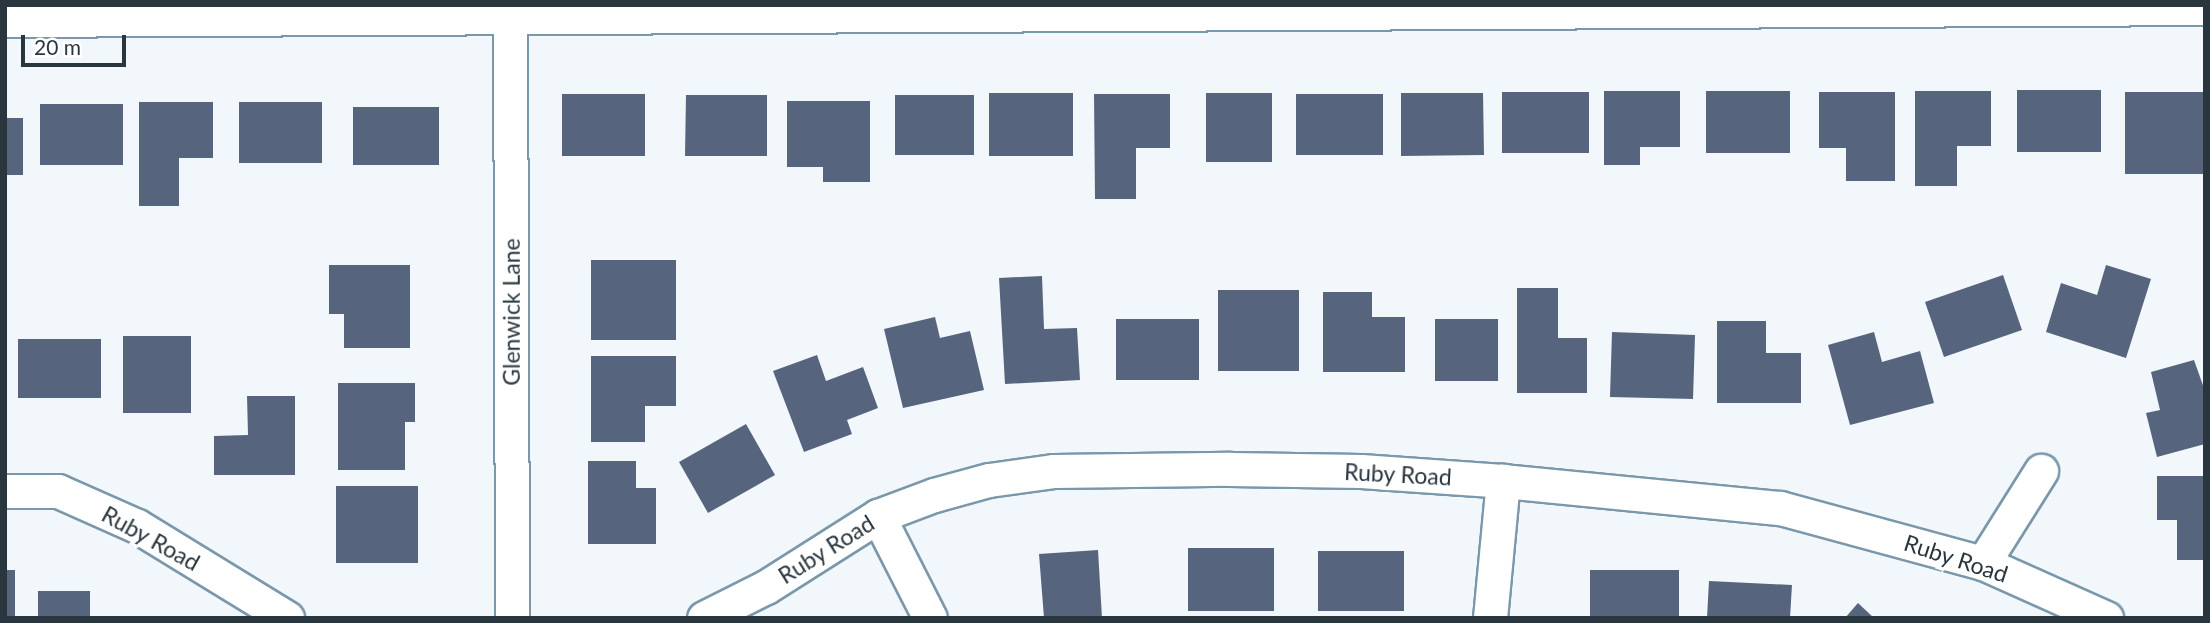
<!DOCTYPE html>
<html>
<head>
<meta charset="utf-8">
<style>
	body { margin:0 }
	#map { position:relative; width:2210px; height:623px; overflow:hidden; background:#f1f7fb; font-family:Lato,sans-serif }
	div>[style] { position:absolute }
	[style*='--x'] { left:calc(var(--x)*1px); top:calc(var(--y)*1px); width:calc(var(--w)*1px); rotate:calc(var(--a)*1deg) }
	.building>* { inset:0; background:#57647d }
	.roads { filter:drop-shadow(2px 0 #7b98ab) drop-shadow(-2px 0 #7b98ab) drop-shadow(0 2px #7b98ab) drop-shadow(0 -2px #7b98ab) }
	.street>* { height:33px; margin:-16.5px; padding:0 16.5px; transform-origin:16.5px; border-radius:16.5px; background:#fff }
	span { translate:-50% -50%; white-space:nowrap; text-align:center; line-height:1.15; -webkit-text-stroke:7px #fff; paint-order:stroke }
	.street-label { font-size:23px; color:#2a363e }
	.frame { position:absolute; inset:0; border:7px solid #2a363e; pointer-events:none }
	.scale { position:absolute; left:21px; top:35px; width:105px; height:32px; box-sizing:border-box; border:4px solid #2a363e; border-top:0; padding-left:9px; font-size:21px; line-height:24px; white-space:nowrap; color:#2a363e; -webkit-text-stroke:5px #fff; paint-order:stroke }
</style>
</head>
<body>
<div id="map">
	<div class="building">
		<div style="clip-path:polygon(2017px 90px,2101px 90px,2101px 152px,2017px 152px)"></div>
		<div style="clip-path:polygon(1604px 91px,1680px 91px,1680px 147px,1640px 147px,1640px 165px,1604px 165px)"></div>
		<div style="clip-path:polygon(1706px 91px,1790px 91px,1790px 153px,1706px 153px)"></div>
		<div style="clip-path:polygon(1915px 91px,1991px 91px,1991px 146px,1957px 146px,1957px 186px,1915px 186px)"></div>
		<div style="clip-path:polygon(1502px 92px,1589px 92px,1589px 153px,1502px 153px)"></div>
		<div style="clip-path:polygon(1819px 92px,1895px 92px,1895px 181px,1846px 181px,1846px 148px,1819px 148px)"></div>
		<div style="clip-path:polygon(2125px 92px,2205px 92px,2205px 174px,2125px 174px)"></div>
		<div style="clip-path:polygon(989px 93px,1073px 93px,1073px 156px,989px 156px)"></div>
		<div style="clip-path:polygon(1206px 93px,1272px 93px,1272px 162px,1206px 162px)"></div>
		<div style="clip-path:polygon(1401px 93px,1483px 93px,1484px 155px,1401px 156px)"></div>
		<div style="clip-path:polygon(562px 94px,645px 94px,645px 156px,562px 156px)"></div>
		<div style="clip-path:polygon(1094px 94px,1170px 94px,1170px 148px,1136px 148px,1136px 199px,1095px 199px)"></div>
		<div style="clip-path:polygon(1296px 94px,1383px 94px,1383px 155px,1296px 155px)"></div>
		<div style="clip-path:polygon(686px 95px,767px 95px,767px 156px,685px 156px)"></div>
		<div style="clip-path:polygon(895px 95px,974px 95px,974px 155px,895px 155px)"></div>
		<div style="clip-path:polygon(787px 101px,870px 101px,870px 182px,823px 182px,823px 167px,787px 167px)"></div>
		<div style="clip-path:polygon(139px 102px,213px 102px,213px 158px,179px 158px,179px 206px,139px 206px)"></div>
		<div style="clip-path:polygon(239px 102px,322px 102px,322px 163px,239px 163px)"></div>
		<div style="clip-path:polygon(40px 104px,123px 104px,123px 165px,40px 165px)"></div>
		<div style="clip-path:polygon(353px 107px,439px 107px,439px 165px,353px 165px)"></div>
		<div style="clip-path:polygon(5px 118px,23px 118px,23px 175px,5px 175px)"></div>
		<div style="clip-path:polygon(591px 260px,676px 260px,676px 340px,591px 340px)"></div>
		<div style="clip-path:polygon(329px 265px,410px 265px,410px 348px,344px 348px,344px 314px,329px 314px)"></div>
		<div style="clip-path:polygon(2106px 265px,2151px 279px,2126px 358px,2046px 332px,2061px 283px,2097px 295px)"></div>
		<div style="clip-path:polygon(2003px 275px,2022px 330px,1944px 357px,1925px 302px)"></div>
		<div style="clip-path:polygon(1042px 276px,1044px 329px,1077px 328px,1080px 380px,1005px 384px,999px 278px)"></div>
		<div style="clip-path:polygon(1517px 288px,1558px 288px,1558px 338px,1587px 338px,1587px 393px,1517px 393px)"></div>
		<div style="clip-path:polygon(1218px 290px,1299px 290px,1299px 371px,1218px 371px)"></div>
		<div style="clip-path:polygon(1323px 292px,1372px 292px,1372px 317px,1405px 317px,1405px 372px,1323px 372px)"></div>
		<div style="clip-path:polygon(935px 317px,940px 338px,970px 331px,984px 390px,903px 408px,884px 329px)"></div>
		<div style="clip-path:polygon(1116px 319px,1199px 319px,1199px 380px,1116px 380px)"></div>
		<div style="clip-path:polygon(1435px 319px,1498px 319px,1498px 381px,1435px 381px)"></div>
		<div style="clip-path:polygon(1717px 321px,1766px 321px,1766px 353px,1801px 353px,1801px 403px,1717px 403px)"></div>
		<div style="clip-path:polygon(1612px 332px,1695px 335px,1693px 399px,1610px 397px)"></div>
		<div style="clip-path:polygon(1874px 332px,1882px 362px,1920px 351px,1934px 403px,1850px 425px,1828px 345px)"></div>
		<div style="clip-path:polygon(123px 336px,191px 336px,191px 413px,123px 413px)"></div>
		<div style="clip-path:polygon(18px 339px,101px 339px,101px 398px,18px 398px)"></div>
		<div style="clip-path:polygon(817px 355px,826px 381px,863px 367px,878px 408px,847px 420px,852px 434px,804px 452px,773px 371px)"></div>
		<div style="clip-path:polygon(591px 356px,676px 356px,676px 406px,645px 406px,645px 442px,591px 442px)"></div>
		<div style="clip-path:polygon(2194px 360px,2205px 391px,2205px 444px,2157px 457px,2146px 413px,2160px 410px,2151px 372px)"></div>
		<div style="clip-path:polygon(338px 383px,415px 383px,415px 422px,405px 422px,405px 470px,338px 470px)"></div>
		<div style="clip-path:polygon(247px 396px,295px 396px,295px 475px,214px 475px,214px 436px,248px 435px)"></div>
		<div style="clip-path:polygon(746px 424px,775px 475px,708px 513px,679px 462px)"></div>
		<div style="clip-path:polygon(588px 461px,636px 461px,636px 488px,656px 488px,656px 544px,588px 544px)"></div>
		<div style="clip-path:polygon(2157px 476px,2205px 476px,2205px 560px,2177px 560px,2177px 520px,2157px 520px)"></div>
		<div style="clip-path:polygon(336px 486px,418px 486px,418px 563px,336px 563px)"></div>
		<div style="clip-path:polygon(1188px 548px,1274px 548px,1274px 611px,1188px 611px)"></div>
		<div style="clip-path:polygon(1098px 550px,1102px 618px,1044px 618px,1039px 554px)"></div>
		<div style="clip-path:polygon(1318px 551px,1404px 551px,1404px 611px,1318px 611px)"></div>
		<div style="clip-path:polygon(5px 570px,15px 570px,15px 618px,5px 618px)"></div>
		<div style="clip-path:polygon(1590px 570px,1679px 570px,1679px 618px,1590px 618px)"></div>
		<div style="clip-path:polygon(1709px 581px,1792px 585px,1790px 618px,1707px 618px)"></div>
		<div style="clip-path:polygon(38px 591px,90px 591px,90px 618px,38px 618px)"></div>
		<div style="clip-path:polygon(1858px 603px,1874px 618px,1845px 618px)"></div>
	</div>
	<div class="roads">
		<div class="street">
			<div style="--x:510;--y:5;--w:613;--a:89.81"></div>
			<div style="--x:5;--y:20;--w:2200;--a:-0.31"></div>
			<div style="--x:5;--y:491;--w:53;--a:0"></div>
			<div style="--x:58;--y:491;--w:86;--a:23.9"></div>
			<div style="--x:137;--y:526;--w:176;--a:31.5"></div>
			<div style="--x:878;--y:516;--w:114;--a:63"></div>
			<div style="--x:1983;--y:563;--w:109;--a:-57.8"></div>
			<div style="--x:704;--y:618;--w:69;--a:-26.6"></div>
			<div style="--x:766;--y:587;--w:133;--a:-32.4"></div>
			<div style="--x:878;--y:516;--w:60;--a:-20.6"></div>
			<div style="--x:934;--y:495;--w:57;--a:-15.3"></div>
			<div style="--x:989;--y:480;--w:66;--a:-7.9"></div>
			<div style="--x:1054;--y:471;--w:176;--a:-0.7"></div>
			<div style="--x:1230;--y:469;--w:131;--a:0.9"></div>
			<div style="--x:1361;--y:471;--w:142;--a:4"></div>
			<div style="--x:1503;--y:481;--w:278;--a:5.6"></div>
			<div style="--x:1780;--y:508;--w:210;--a:15.2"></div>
			<div style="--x:1983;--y:563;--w:135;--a:24.1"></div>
			<div style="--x:1490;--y:618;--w:138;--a:-84.6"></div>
		</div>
	</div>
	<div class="street-label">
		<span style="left:511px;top:312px;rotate:-90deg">Glenwick Lane</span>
		<span style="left:1398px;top:474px;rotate:3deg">Ruby Road</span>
		<span style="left:151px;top:538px;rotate:29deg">Ruby Road</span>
		<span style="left:826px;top:549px;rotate:-32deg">Ruby Road</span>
		<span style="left:1956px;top:558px;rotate:18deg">Ruby Road</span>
	</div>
	<div class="frame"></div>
	<div class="scale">20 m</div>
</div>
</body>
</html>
